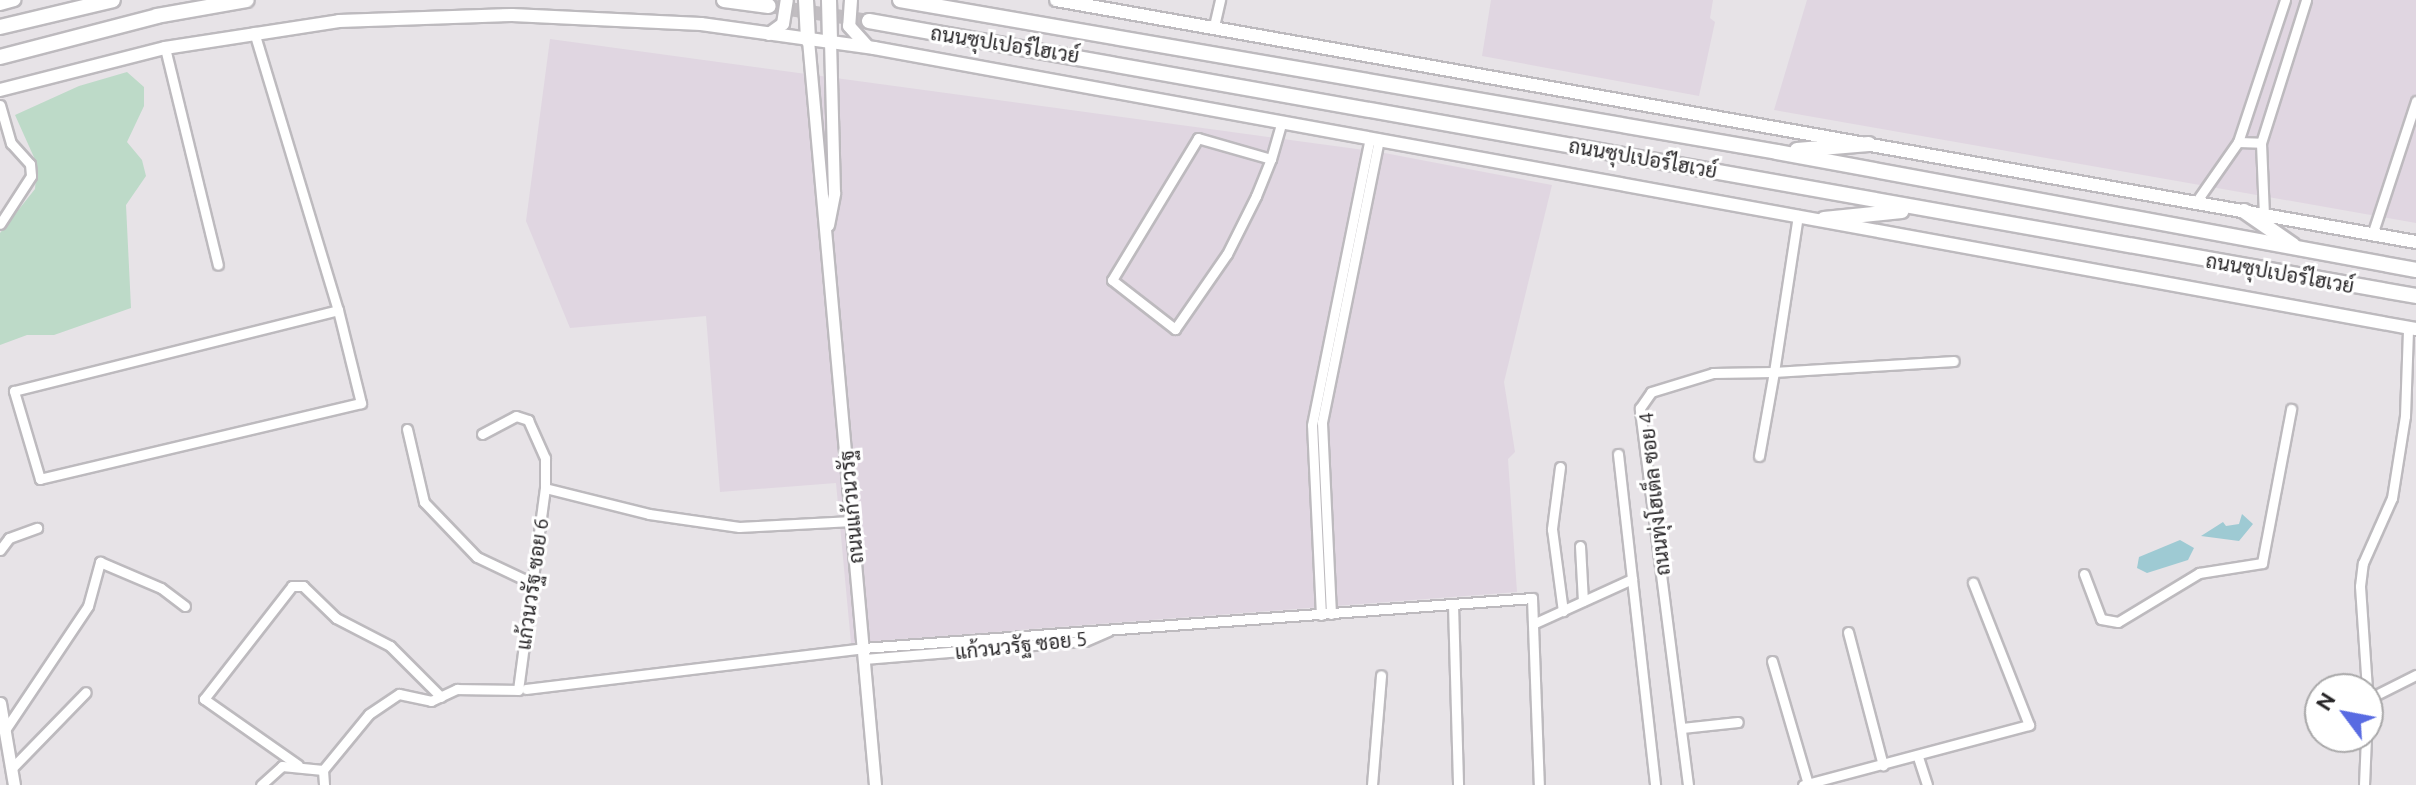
<!DOCTYPE html>
<html>
<head>
<meta charset="utf-8">
<style>
	body { margin:0 }
	#map { position:relative; width:2416px; height:785px; overflow:hidden; background:#e7e3e7; font-family:Ubuntu,Sarabun,sans-serif }
	div>[style] { position:absolute }
	[style*='--x'] { left:calc(var(--x)*1px); top:calc(var(--y)*1px); width:calc(var(--w)*1px); rotate:calc(var(--a)*1deg) }
	.built>* { inset:0; background:#e0d6e1 }
	.green>* { inset:0; background:#bddac8 }
	.water>* { inset:0; background:#9ecad3 }
	.trunk-tunnel>* { height:14px; margin-top:-7px; transform-origin:0; background:repeating-linear-gradient(90deg,#c1bdc1 0 14px,transparent 0 21px) }
	.roads { filter:drop-shadow(2px 0 #bdbabe) drop-shadow(-2px 0 #bdbabe) drop-shadow(0 2px #bdbabe) drop-shadow(0 -2px #bdbabe) }
	.minor>* { height:9px; margin:-4.5px; padding:0 4.5px; transform-origin:4.5px; border-radius:4.5px; background:#fff }
	.tertiary>* { height:11px; margin:-5.5px; padding:0 5.5px; transform-origin:5.5px; border-radius:5.5px; background:#fff }
	.secondary>* { height:12px; margin:-6px; padding:0 6px; transform-origin:6px; border-radius:6px; background:#fff }
	.primary>* { height:14px; margin:-7px; padding:0 7px; transform-origin:7px; border-radius:7px; background:#fff }
	.trunk>* { height:14px; margin:-7px; padding:0 7px; transform-origin:7px; border-radius:7px; background:#fff }
	span { translate:-50% -50%; white-space:nowrap; text-align:center; line-height:1.15; -webkit-text-stroke:6px #fff; paint-order:stroke }
	.street-label { font-size:20px; color:#272527 }
	.north { position:absolute; left:2304px; top:673px; width:80px; height:80px; box-sizing:border-box; background:#fff; border:2px solid #a9a8a9; border-radius:50%; rotate:302deg; font-size:22px; font-weight:700; line-height:32px; text-align:center; color:#272527 }
	.north::after { content:''; display:block; margin:auto; width:28px; height:36px; background:#596be2; clip-path:polygon(50% 0,100% 100%,50% 72%,0 100%) }
</style>
</head>
<body>
<div id="map">
	<div class="built">
		<div style="clip-path:polygon(1491px 0,1713px 0,1710px 18px,1715px 22px,1699px 96px,1482px 56px)"></div>
		<div style="clip-path:polygon(1807px 0,2416px 0,2416px 223px,1774px 110px)"></div>
		<div style="clip-path:polygon(550px 39px,1379px 152px,1552px 185px,1504px 382px,1515px 452px,1508px 459px,1517px 592px,851px 643px,836px 483px,720px 492px,706px 316px,570px 328px,526px 221px)"></div>
	</div>
	<div class="green">
		<div style="clip-path:polygon(127px 72px,144px 87px,144px 106px,127px 142px,142px 160px,146px 176px,126px 205px,131px 308px,54px 335px,27px 335px,0 345px,0 233px,35px 189px,37px 164px,15px 115px,79px 86px)"></div>
	</div>
	<div class="water">
		<div style="clip-path:polygon(2242px 514px,2253px 524px,2239px 541px,2201px 536px,2223px 522px,2226px 526px,2239px 524px)"></div>
		<div style="clip-path:polygon(2180px 540px,2194px 548px,2188px 560px,2147px 573px,2137px 568px,2139px 557px)"></div>
	</div>
	<div class="trunk-tunnel">
		<div style="--x:769;--y:6;--w:101;--a:8.5"></div>
	</div>
	<div class="roads">
		<div class="minor">
			<div style="--x:1214;--y:26;--w:27;--a:-77"></div>
			<div style="--x:254;--y:32;--w:290;--a:73.2"></div>
			<div style="--x:338;--y:310;--w:96;--a:76.1"></div>
			<div style="--x:361;--y:403;--w:330;--a:166.7"></div>
			<div style="--x:40;--y:479;--w:92;--a:-106.5"></div>
			<div style="--x:14;--y:391;--w:334;--a:-14"></div>
			<div style="--x:165;--y:48;--w:223;--a:76.3"></div>
			<div style="--x:0;--y:105;--w:40;--a:74"></div>
			<div style="--x:11;--y:143;--w:28;--a:48"></div>
			<div style="--x:30;--y:164;--w:12;--a:85"></div>
			<div style="--x:31;--y:176;--w:57;--a:122.9"></div>
			<div style="--x:2238;--y:142;--w:23;--a:2"></div>
			<div style="--x:1271;--y:159;--w:76;--a:-164"></div>
			<div style="--x:1198;--y:138;--w:166;--a:121.2"></div>
			<div style="--x:1112;--y:280;--w:80;--a:37.9"></div>
			<div style="--x:1175;--y:329;--w:91;--a:-55.3"></div>
			<div style="--x:1227;--y:254;--w:65;--a:-63.4"></div>
			<div style="--x:1256;--y:196;--w:40;--a:-68"></div>
			<div style="--x:1271;--y:159;--w:36;--a:-74"></div>
			<div style="--x:2196;--y:202;--w:73;--a:-55"></div>
			<div style="--x:2238;--y:142;--w:150;--a:-71.7"></div>
			<div style="--x:2264;--y:215;--w:72;--a:-92.4"></div>
			<div style="--x:2261;--y:143;--w:150;--a:-72.5"></div>
			<div style="--x:2372;--y:235;--w:141;--a:-71.8"></div>
			<div style="--x:407;--y:429;--w:75;--a:76.9"></div>
			<div style="--x:424;--y:502;--w:76;--a:46.1"></div>
			<div style="--x:477;--y:557;--w:61;--a:25.3"></div>
			<div style="--x:482;--y:434;--w:38;--a:-28"></div>
			<div style="--x:516;--y:416;--w:13;--a:18"></div>
			<div style="--x:528;--y:420;--w:42;--a:65.9"></div>
			<div style="--x:545;--y:458;--w:30;--a:90"></div>
			<div style="--x:1618;--y:454;--w:333;--a:83.6"></div>
			<div style="--x:1759;--y:456;--w:85;--a:-79.9"></div>
			<div style="--x:1774;--y:372;--w:180;--a:-3.5"></div>
			<div style="--x:1560;--y:467;--w:63;--a:97.4"></div>
			<div style="--x:1552;--y:529;--w:83;--a:82.4"></div>
			<div style="--x:1580;--y:546;--w:55;--a:86.9"></div>
			<div style="--x:0;--y:550;--w:15;--a:-53"></div>
			<div style="--x:9;--y:538;--w:30;--a:-20"></div>
			<div style="--x:2084;--y:574;--w:48;--a:69.3"></div>
			<div style="--x:2101;--y:619;--w:17;--a:10"></div>
			<div style="--x:2118;--y:622;--w:95;--a:-31.2"></div>
			<div style="--x:2199;--y:573;--w:64;--a:-9"></div>
			<div style="--x:2262;--y:563;--w:157;--a:-79.3"></div>
			<div style="--x:1453;--y:604;--w:181;--a:88.4"></div>
			<div style="--x:1331;--y:614;--w:192;--a:-92.7"></div>
			<div style="--x:1322;--y:422;--w:289;--a:-78.6"></div>
			<div style="--x:1321;--y:615;--w:190;--a:-92.7"></div>
			<div style="--x:1312;--y:425;--w:293;--a:-78.6"></div>
			<div style="--x:1533;--y:624;--w:109;--a:-24.4"></div>
			<div style="--x:1848;--y:632;--w:138;--a:75.3"></div>
			<div style="--x:864;--y:659;--w:222;--a:-4.7"></div>
			<div style="--x:1085;--y:641;--w:25;--a:-23"></div>
			<div style="--x:1772;--y:661;--w:128;--a:73.7"></div>
			<div style="--x:526;--y:689;--w:339;--a:-6.9"></div>
			<div style="--x:863;--y:648;--w:671;--a:-4.27"></div>
			<div style="--x:1532;--y:598;--w:187;--a:87.9"></div>
			<div style="--x:2367;--y:689;--w:103;--a:-93.9"></div>
			<div style="--x:2360;--y:586;--w:23;--a:-83"></div>
			<div style="--x:2363;--y:563;--w:71;--a:-66"></div>
			<div style="--x:2392;--y:498;--w:83;--a:-81"></div>
			<div style="--x:2405;--y:416;--w:88;--a:-88"></div>
			<div style="--x:2368;--y:699;--w:54;--a:-26.6"></div>
			<div style="--x:1682;--y:728;--w:56;--a:-6.1"></div>
			<div style="--x:5;--y:730;--w:149;--a:-56.2"></div>
			<div style="--x:88;--y:606;--w:46;--a:-74.7"></div>
			<div style="--x:100;--y:562;--w:66;--a:23.1"></div>
			<div style="--x:161;--y:588;--w:30;--a:37"></div>
			<div style="--x:1918;--y:757;--w:29;--a:72"></div>
			<div style="--x:298;--y:765;--w:115;--a:-144.9"></div>
			<div style="--x:204;--y:699;--w:143;--a:-52.1"></div>
			<div style="--x:292;--y:586;--w:11;--a:0"></div>
			<div style="--x:303;--y:586;--w:46;--a:44.1"></div>
			<div style="--x:336;--y:618;--w:61;--a:27.4"></div>
			<div style="--x:390;--y:646;--w:72;--a:45"></div>
			<div style="--x:11;--y:769;--w:107;--a:-45.8"></div>
			<div style="--x:323;--y:770;--w:15;--a:86"></div>
			<div style="--x:261;--y:785;--w:28;--a:-42"></div>
			<div style="--x:282;--y:766;--w:41;--a:5.6"></div>
			<div style="--x:323;--y:770;--w:72;--a:-50.6"></div>
			<div style="--x:369;--y:714;--w:36;--a:-34"></div>
			<div style="--x:399;--y:694;--w:33;--a:12"></div>
			<div style="--x:431;--y:701;--w:29;--a:-25"></div>
			<div style="--x:457;--y:689;--w:61;--a:0.9"></div>
			<div style="--x:518;--y:690;--w:204;--a:-82.4"></div>
			<div style="--x:545;--y:488;--w:107;--a:14"></div>
			<div style="--x:649;--y:514;--w:91;--a:8.2"></div>
			<div style="--x:739;--y:527;--w:113;--a:-3"></div>
			<div style="--x:1372;--y:785;--w:110;--a:-85.3"></div>
			<div style="--x:1688;--y:785;--w:380;--a:-97.3"></div>
			<div style="--x:1640;--y:408;--w:19;--a:-55"></div>
			<div style="--x:1651;--y:392;--w:65;--a:-17"></div>
			<div style="--x:1713;--y:373;--w:61;--a:-0.9"></div>
			<div style="--x:1774;--y:372;--w:159;--a:-81.3"></div>
			<div style="--x:1803;--y:785;--w:234;--a:-14.9"></div>
			<div style="--x:2029;--y:725;--w:153;--a:-111.5"></div>
			<div style="--x:2364;--y:785;--w:48;--a:-87.6"></div>
		</div>
		<div class="tertiary">
			<div style="--x:808;--y:40;--w:748;--a:84.86"></div>
			<div style="--x:828;--y:225;--w:33;--a:-79"></div>
			<div style="--x:834;--y:193;--w:151;--a:-91.5"></div>
			<div style="--x:0;--y:703;--w:83;--a:80.3"></div>
		</div>
		<div class="secondary">
			<div style="--x:851;--y:0;--w:26;--a:94"></div>
			<div style="--x:849;--y:26;--w:27;--a:48"></div>
			<div style="--x:1056;--y:0;--w:1381;--a:10.09"></div>
			<div style="--x:0;--y:4;--w:15;--a:-16"></div>
			<div style="--x:769;--y:34;--w:17;--a:-36"></div>
			<div style="--x:783;--y:24;--w:24;--a:-81"></div>
			<div style="--x:0;--y:90;--w:170;--a:-14.3"></div>
			<div style="--x:165;--y:48;--w:176;--a:-8.8"></div>
			<div style="--x:339;--y:21;--w:173;--a:-2"></div>
			<div style="--x:512;--y:15;--w:189;--a:2.7"></div>
			<div style="--x:701;--y:24;--w:175;--a:7.9"></div>
			<div style="--x:874;--y:48;--w:1567;--a:10.33"></div>
		</div>
		<div class="primary">
			<div style="--x:806;--y:0;--w:40;--a:87.1"></div>
			<div style="--x:829;--y:0;--w:42;--a:88.6"></div>
		</div>
		<div class="trunk">
			<div style="--x:724;--y:0;--w:45;--a:7.6"></div>
			<div style="--x:900;--y:0;--w:890;--a:9.83"></div>
			<div style="--x:1777;--y:152;--w:650;--a:10.46"></div>
			<div style="--x:869;--y:21;--w:1571;--a:10.08"></div>
			<div style="--x:0;--y:27;--w:116;--a:-13.4"></div>
			<div style="--x:0;--y:57;--w:162;--a:-14.6"></div>
			<div style="--x:157;--y:16;--w:91;--a:-10.1"></div>
			<div style="--x:1797;--y:150;--w:72;--a:-4.8"></div>
			<div style="--x:2244;--y:211;--w:60;--a:34.8"></div>
			<div style="--x:1824;--y:219;--w:78;--a:-5.9"></div>
		</div>
	</div>
	<div class="street-label">
		<span style="left:1005px;top:44px;rotate:9deg">ถนนซุปเปอร์ไฮเวย์</span>
		<span style="left:1643px;top:158px;rotate:10deg">ถนนซุปเปอร์ไฮเวย์</span>
		<span style="left:2280px;top:273px;rotate:10deg">ถนนซุปเปอร์ไฮเวย์</span>
		<span style="left:1654px;top:494px;rotate:-96deg">ถนนทุ่งโฮเต็ล ซอย 4</span>
		<span style="left:851px;top:507px;rotate:-95deg">ถนนแก้วนวรัฐ</span>
		<span style="left:532px;top:584px;rotate:-82deg">แก้วนวรัฐ ซอย 6</span>
		<span style="left:1021px;top:645px;rotate:-6deg">แก้วนวรัฐ ซอย 5</span>
	</div>
	<div class="north">N</div>
</div>
</body>
</html>
